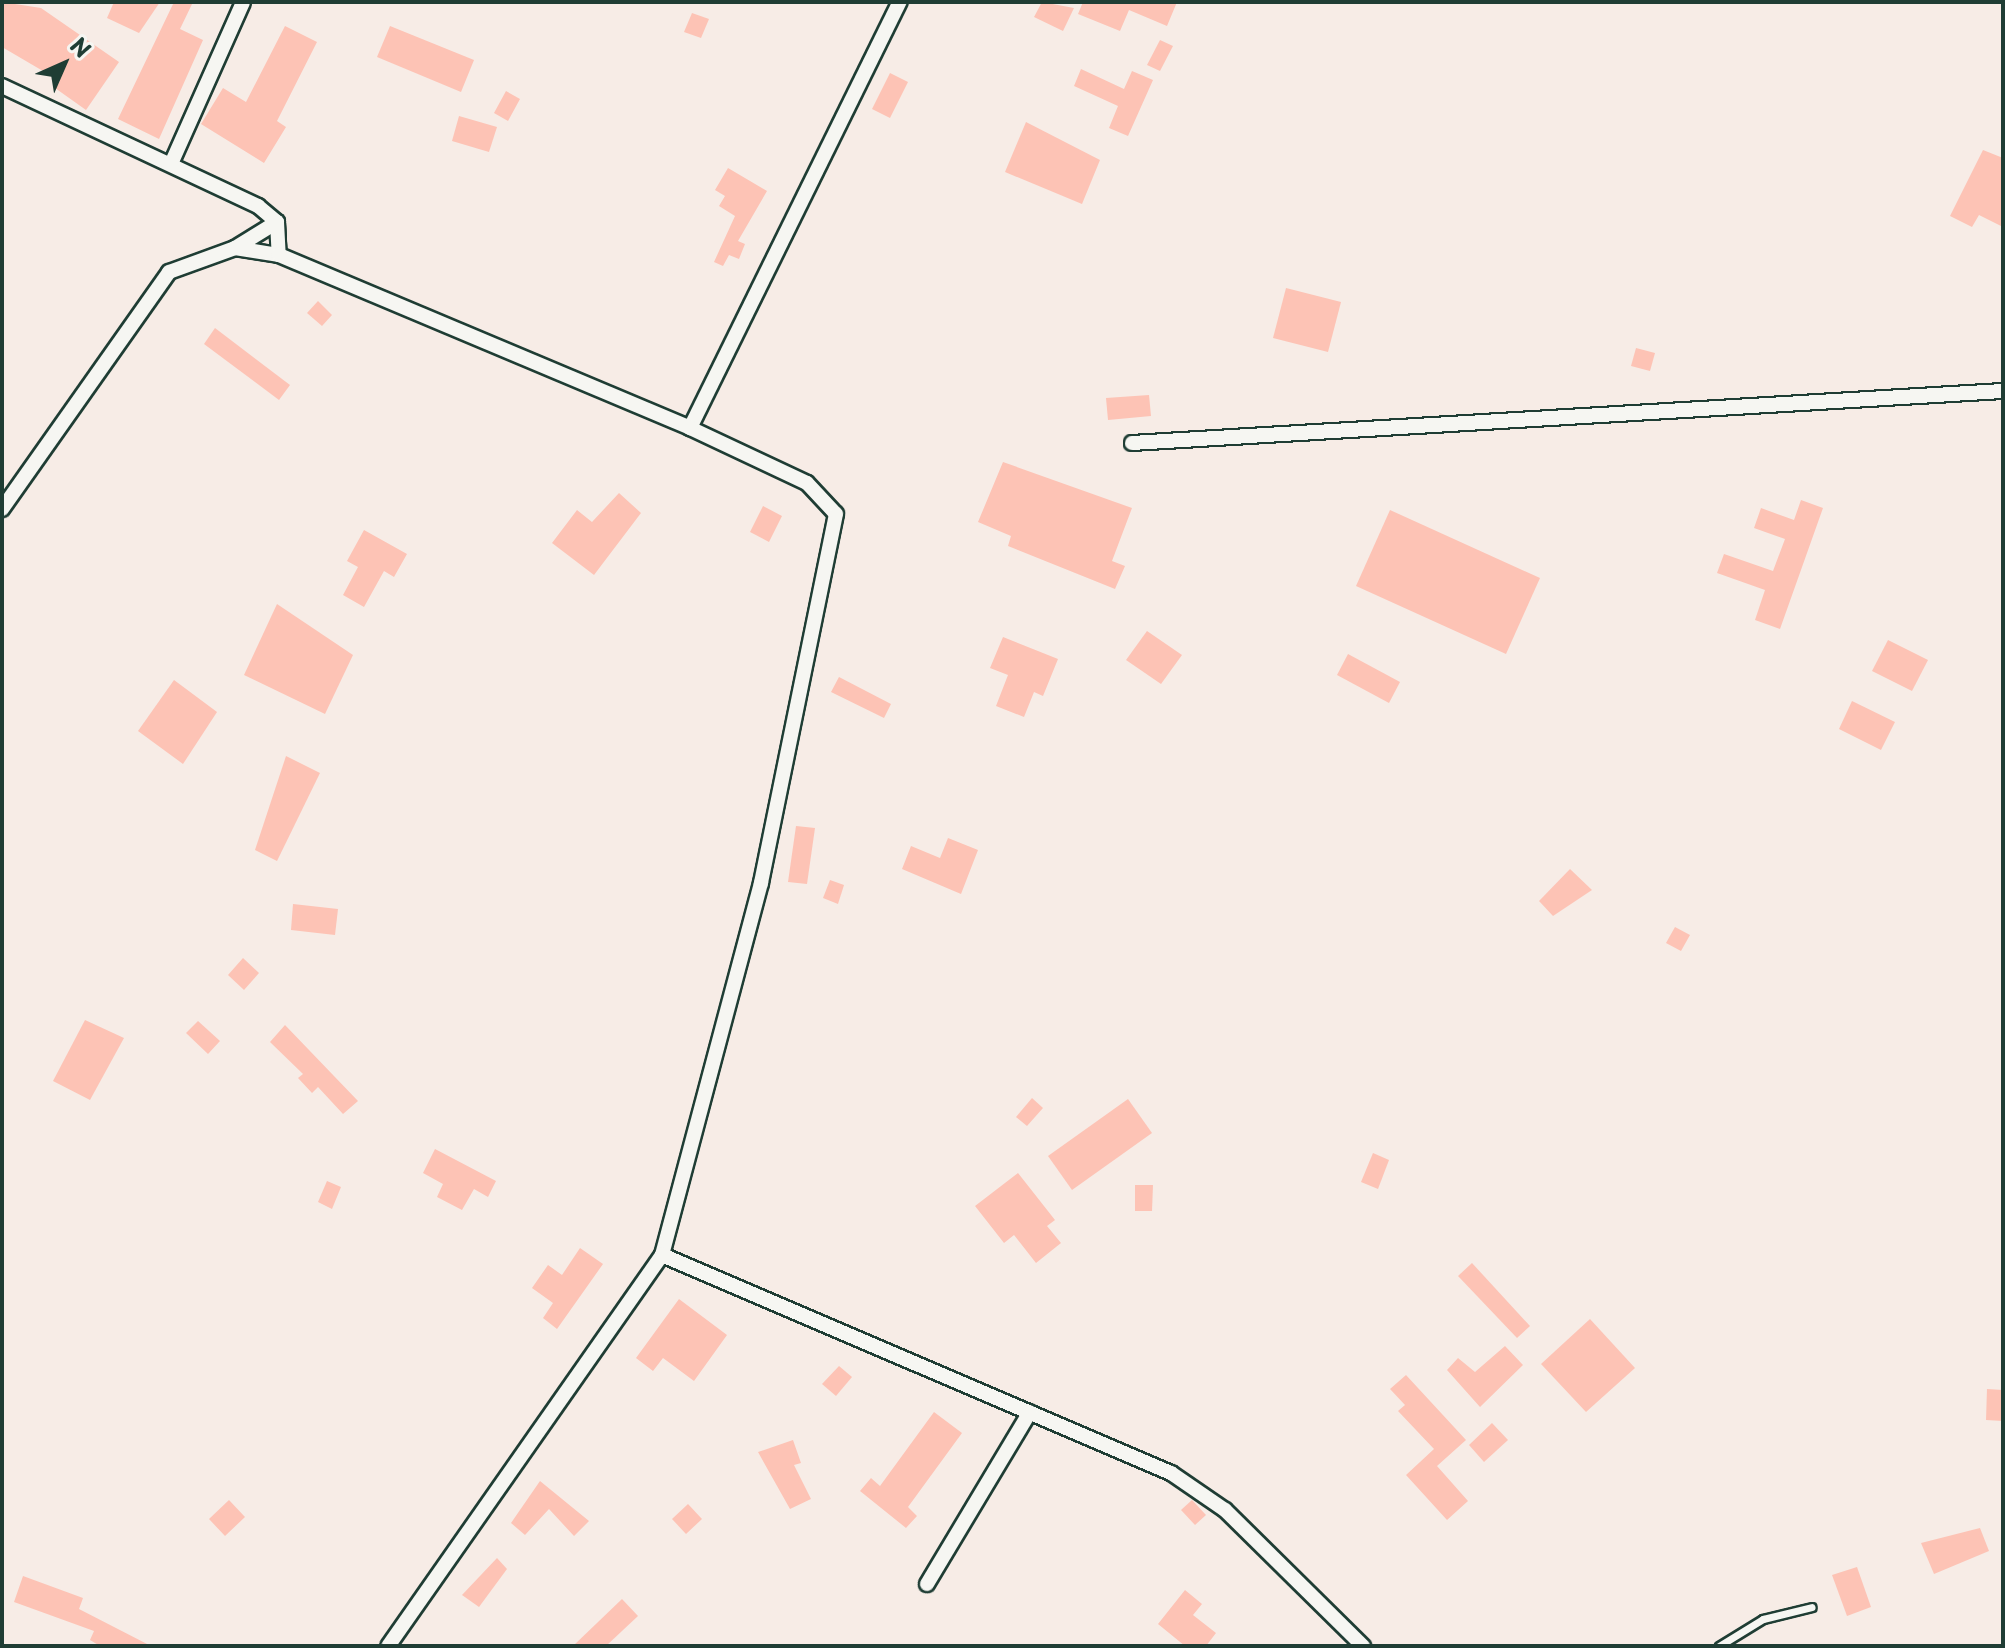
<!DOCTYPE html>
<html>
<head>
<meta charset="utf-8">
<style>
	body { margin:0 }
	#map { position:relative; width:2005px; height:1648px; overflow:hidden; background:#f7ece6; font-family:"Playpen Sans",sans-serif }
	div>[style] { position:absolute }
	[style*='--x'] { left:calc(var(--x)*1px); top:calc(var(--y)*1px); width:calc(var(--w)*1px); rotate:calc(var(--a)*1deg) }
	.building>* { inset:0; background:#fdc3b5 }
	.roads { filter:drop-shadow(2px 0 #1f3d34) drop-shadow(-2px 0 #1f3d34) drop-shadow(0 2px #1f3d34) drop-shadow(0 -2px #1f3d34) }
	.service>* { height:7px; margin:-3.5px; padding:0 3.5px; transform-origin:3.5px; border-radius:3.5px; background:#f6f6f2 }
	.minor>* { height:14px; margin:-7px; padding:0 7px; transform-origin:7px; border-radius:7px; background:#f6f6f2 }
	span { translate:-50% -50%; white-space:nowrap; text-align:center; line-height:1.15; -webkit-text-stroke:6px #f6f6f2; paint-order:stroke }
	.frame { position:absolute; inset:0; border:4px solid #1f3d34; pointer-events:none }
	.north { position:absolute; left:24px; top:24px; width:80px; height:80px; -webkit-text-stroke:6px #f6f6f2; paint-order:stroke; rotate:45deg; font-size:22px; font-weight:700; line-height:32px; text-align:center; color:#1f3d34 }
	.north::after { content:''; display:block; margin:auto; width:28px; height:36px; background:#1f3d34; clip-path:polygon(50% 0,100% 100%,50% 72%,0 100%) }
</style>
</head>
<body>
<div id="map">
	<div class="building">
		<div style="clip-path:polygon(2px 2px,41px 8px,119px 62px,86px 110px,55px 88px,60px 81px,2px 47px)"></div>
		<div style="clip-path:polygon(114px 2px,160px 2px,139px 33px,107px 18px)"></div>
		<div style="clip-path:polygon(174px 2px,193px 2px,180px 29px,203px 40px,159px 139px,118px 119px)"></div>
		<div style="clip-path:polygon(1042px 2px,1074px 8px,1063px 31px,1034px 17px)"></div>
		<div style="clip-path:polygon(1083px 2px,1177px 2px,1167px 26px,1129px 10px,1120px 31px,1078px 14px)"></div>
		<div style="clip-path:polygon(692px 13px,709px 19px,701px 38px,684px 32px)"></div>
		<div style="clip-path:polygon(285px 26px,317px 42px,277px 121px,286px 127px,264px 163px,201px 124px,223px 88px,246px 102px)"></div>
		<div style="clip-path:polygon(390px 26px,474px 60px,461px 92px,377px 57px)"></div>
		<div style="clip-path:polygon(1160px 40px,1173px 46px,1160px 71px,1147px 65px)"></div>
		<div style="clip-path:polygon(1081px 69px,1124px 89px,1132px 71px,1153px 80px,1128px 136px,1109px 128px,1118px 106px,1074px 86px)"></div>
		<div style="clip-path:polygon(890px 73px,908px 82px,890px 118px,872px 109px)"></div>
		<div style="clip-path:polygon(506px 91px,520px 99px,508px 121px,494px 113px)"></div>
		<div style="clip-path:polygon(459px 116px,497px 127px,489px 152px,452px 141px)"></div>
		<div style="clip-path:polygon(1026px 122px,1100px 160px,1082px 204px,1005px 172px)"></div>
		<div style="clip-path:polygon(1983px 150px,2003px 158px,2003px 227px,1979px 215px,1972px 227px,1950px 216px)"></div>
		<div style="clip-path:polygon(728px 168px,767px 191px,738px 241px,745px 244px,739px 259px,729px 255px,723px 266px,714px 262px,735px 216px,719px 206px,725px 196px,715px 190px)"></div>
		<div style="clip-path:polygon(1286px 288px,1341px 302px,1328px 352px,1273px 338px)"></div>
		<div style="clip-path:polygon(318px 301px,332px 315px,322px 326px,307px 313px)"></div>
		<div style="clip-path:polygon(215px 328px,290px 385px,279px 400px,204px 344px)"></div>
		<div style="clip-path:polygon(1636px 348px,1655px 353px,1650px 371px,1631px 366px)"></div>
		<div style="clip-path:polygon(1149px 395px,1151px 416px,1108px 420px,1106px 398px)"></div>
		<div style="clip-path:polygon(1003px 462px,1132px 508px,1112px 561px,1125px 566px,1115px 589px,1008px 546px,1011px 536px,978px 522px)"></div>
		<div style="clip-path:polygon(619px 493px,641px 513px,594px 575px,552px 543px,577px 510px,592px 522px)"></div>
		<div style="clip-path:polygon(1801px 500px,1823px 508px,1780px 629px,1755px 620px,1765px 590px,1717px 573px,1724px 554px,1773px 571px,1785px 539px,1754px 528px,1761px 508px,1794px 520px)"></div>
		<div style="clip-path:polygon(763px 506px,782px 516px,769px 542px,750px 532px)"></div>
		<div style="clip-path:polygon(1390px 510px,1540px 578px,1506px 654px,1356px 586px)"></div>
		<div style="clip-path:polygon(364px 530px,407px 554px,394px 577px,384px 571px,364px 607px,343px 595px,358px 567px,347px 561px)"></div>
		<div style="clip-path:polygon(277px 604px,353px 655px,325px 714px,244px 675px)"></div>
		<div style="clip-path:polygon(1147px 631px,1182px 655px,1161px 684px,1126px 660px)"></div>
		<div style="clip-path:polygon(1003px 637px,1058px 659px,1043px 696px,1034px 692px,1024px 717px,996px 706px,1008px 675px,990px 668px)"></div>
		<div style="clip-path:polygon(1888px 640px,1928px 660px,1912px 691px,1872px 671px)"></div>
		<div style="clip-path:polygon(1348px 654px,1400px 682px,1389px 703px,1337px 675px)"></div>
		<div style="clip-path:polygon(839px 677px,891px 704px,884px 718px,831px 692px)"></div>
		<div style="clip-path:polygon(174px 680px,217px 712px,183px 764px,138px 731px)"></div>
		<div style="clip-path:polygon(1852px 701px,1895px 722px,1881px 750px,1839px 729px)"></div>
		<div style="clip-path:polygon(286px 756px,320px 773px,277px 861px,255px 850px)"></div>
		<div style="clip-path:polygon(796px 826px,815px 828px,807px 884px,788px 882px)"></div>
		<div style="clip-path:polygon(948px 838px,978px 850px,961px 894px,902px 869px,911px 846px,940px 858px)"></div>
		<div style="clip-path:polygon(1570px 869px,1592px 890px,1553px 916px,1539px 901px)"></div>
		<div style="clip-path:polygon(830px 880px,844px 885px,838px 904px,823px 898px)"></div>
		<div style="clip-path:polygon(293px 904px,338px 909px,335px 935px,291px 930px)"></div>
		<div style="clip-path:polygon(1675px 927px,1690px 935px,1681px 951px,1666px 943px)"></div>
		<div style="clip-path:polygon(243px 958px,259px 973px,244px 990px,228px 975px)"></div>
		<div style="clip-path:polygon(85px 1020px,124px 1038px,90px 1100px,53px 1081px)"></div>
		<div style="clip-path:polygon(198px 1021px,220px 1041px,208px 1054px,186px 1033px)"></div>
		<div style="clip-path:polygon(285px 1025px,358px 1101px,343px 1114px,318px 1087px,312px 1093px,298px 1078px,303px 1074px,270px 1042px)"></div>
		<div style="clip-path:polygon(1032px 1098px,1043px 1108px,1027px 1126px,1016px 1117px)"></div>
		<div style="clip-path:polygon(1128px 1099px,1152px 1133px,1072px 1190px,1048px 1156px)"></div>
		<div style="clip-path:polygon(435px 1149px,496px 1181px,488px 1197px,474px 1189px,462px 1210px,437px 1197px,443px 1184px,423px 1173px)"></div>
		<div style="clip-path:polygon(1373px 1153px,1389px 1160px,1378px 1189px,1361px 1182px)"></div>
		<div style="clip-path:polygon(1018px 1173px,1055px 1220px,1047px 1226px,1061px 1243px,1036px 1263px,1014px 1235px,1004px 1243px,975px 1206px)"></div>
		<div style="clip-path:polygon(327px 1181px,341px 1187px,332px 1209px,318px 1202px)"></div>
		<div style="clip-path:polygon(1135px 1185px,1153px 1185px,1152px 1211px,1135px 1211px)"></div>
		<div style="clip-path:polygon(580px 1248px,603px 1264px,557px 1329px,543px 1318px,553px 1303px,532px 1288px,548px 1265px,562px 1275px)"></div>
		<div style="clip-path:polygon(1472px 1263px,1530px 1326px,1517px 1338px,1458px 1276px)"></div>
		<div style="clip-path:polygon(679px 1299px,727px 1335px,694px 1381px,663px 1358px,653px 1371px,636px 1358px)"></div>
		<div style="clip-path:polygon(1590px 1319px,1635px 1368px,1586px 1412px,1541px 1364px)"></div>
		<div style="clip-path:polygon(1505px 1346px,1523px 1365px,1480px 1407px,1447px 1370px,1458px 1358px,1475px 1372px)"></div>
		<div style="clip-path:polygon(839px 1366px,852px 1377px,836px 1396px,822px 1384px)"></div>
		<div style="clip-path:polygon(1406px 1375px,1466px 1440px,1437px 1466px,1468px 1501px,1447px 1520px,1406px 1475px,1434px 1449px,1398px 1411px,1405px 1405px,1390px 1389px)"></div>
		<div style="clip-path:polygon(1987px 1389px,2003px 1390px,2003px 1421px,1986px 1420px)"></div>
		<div style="clip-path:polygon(934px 1412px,962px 1433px,908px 1507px,917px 1516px,906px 1528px,860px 1491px,871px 1478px,880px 1486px)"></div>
		<div style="clip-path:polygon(1492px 1423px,1508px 1440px,1484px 1462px,1469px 1445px)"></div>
		<div style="clip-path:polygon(793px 1440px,801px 1463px,794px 1465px,811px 1499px,790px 1509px,758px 1452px)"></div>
		<div style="clip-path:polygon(540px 1481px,589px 1521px,574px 1536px,549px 1509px,525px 1535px,511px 1523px)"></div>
		<div style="clip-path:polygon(229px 1500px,245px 1517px,225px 1536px,209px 1519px)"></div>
		<div style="clip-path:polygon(1192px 1500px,1206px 1515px,1195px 1525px,1181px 1510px)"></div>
		<div style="clip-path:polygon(688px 1504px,702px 1519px,686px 1534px,672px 1519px)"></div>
		<div style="clip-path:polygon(1980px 1528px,1989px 1551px,1934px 1574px,1921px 1543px)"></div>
		<div style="clip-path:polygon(497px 1558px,507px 1569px,479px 1607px,462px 1595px)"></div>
		<div style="clip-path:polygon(1857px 1567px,1871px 1607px,1847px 1616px,1832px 1575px)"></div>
		<div style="clip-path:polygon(23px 1576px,83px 1598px,79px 1609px,151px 1646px,100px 1646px,90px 1640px,94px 1631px,14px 1602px)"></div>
		<div style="clip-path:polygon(1185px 1590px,1202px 1604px,1193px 1615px,1216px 1633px,1206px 1646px,1185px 1646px,1158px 1624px)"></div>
		<div style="clip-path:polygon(622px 1599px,638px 1616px,606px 1646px,573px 1646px)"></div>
	</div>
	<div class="roads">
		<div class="service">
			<div style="--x:1719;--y:1646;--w:52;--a:-31.5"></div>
			<div style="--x:1763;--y:1619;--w:50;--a:-13.8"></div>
		</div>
		<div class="minor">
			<div style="--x:2;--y:86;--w:283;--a:25.1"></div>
			<div style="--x:258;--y:206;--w:25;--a:40"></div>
			<div style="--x:277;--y:222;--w:33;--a:87"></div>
			<div style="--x:171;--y:164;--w:177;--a:-66"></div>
			<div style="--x:235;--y:248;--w:49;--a:-31.8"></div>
			<div style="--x:690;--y:428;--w:475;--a:-63.8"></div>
			<div style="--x:1132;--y:443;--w:873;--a:-3.42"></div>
			<div style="--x:2;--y:509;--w:290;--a:-54.8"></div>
			<div style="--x:169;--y:272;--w:70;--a:-20"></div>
			<div style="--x:235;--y:248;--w:45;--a:9"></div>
			<div style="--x:279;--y:255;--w:446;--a:22.8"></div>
			<div style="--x:690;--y:428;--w:129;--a:25.2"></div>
			<div style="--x:807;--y:483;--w:42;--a:46.9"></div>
			<div style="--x:836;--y:514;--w:377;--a:101.5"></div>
			<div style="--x:761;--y:883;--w:385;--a:104.9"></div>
			<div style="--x:662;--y:1255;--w:477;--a:125"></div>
			<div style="--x:662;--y:1255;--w:554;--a:23.19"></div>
			<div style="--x:1171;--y:1473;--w:65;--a:34.4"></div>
			<div style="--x:1225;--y:1510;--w:194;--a:44.6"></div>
			<div style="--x:927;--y:1584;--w:200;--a:-59.1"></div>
		</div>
	</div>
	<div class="frame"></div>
	<div class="north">N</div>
</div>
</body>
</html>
